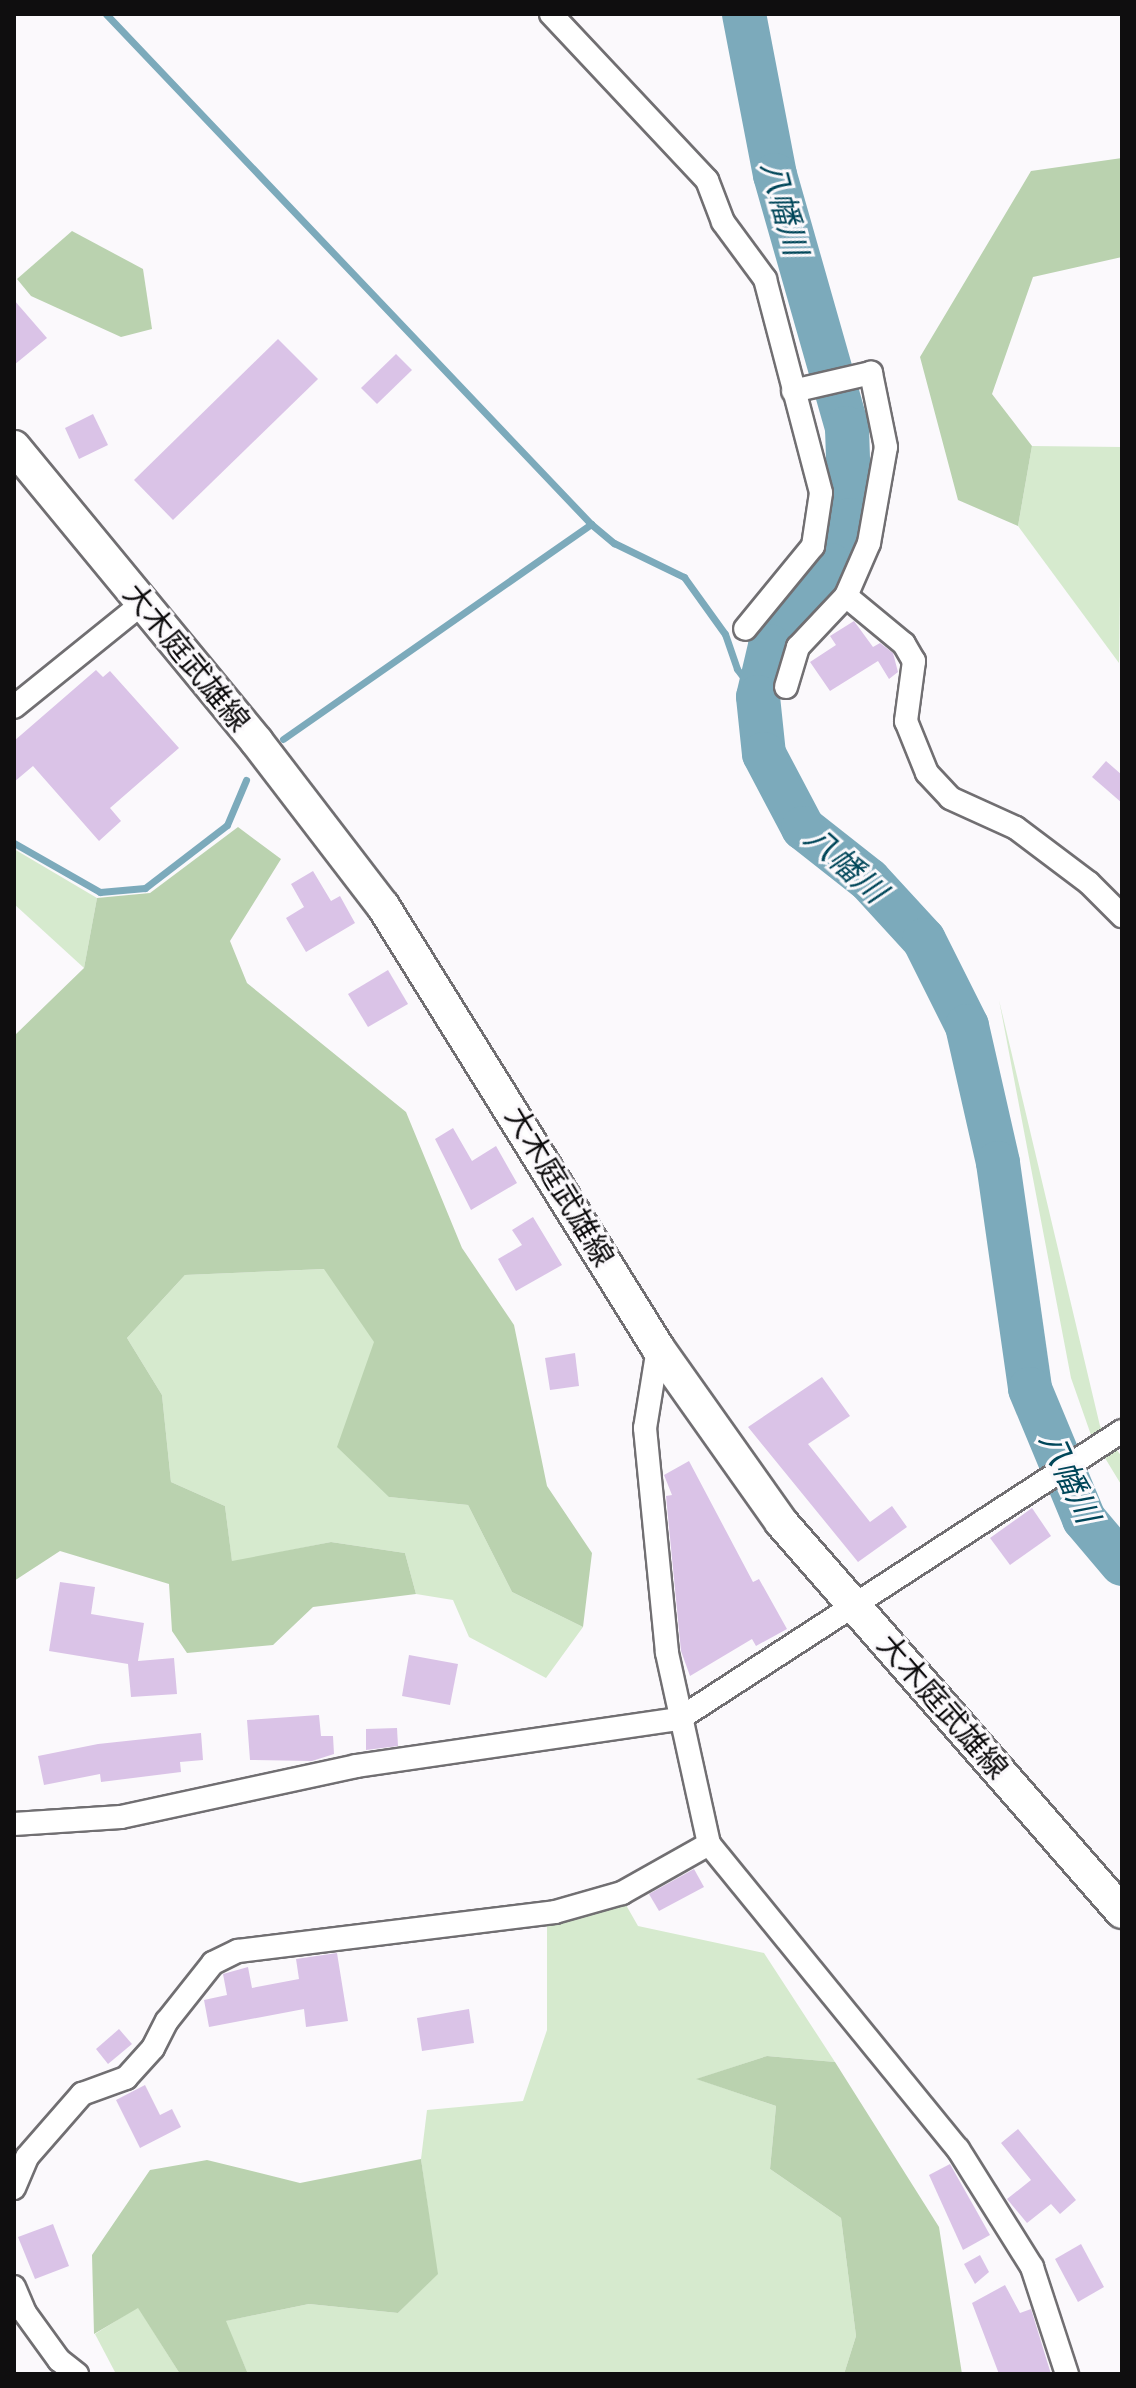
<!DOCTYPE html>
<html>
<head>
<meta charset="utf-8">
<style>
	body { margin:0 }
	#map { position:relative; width:1136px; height:2388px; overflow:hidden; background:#fbf9fc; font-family:Mulish,"Noto Sans JP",sans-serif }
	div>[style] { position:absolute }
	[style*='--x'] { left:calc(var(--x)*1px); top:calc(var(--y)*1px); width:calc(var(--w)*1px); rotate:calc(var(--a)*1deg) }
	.green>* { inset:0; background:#d6eace }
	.forest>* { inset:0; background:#bad2af }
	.stream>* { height:7px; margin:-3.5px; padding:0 3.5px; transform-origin:3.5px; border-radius:3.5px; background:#7caabb }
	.river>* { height:44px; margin:-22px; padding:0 22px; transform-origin:22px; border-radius:22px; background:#7caabb }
	.building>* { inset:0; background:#dac3e7 }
	.roads { filter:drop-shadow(2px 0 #716f72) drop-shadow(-2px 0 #716f72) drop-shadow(0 2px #716f72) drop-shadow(0 -2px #716f72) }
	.street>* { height:22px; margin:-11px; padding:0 11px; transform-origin:11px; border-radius:11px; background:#fff }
	.secondary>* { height:32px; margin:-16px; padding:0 16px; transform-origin:16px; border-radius:16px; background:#fff }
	span { translate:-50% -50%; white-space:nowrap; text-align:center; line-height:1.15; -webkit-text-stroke:6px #fbf9fc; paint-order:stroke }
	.street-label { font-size:30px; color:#0f0e0f }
	.water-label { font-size:32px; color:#004659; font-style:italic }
	.frame { position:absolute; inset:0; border:16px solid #0f0e0f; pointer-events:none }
</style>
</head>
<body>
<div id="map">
	<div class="green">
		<div style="clip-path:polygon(1032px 446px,1122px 447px,1119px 663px,1018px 526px)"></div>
		<div style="clip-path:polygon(14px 849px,97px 898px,84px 968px,14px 904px)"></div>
		<div style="clip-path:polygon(999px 1000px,1100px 1426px,1122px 1457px,1122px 1486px,1091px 1435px,1071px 1378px)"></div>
		<div style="clip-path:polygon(325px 1269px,374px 1341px,389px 1497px,468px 1505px,512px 1592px,583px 1627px,546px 1678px,469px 1637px,453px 1600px,416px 1594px,405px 1553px,331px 1542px,232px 1562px,225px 1506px,171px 1482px,162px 1395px,127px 1338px,185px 1275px)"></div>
		<div style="clip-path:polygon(626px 1905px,638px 1926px,764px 1953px,835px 2062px,767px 2056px,697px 2079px,776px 2106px,770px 2169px,841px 2218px,856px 2336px,844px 2374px,248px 2374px,225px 2321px,309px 2304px,398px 2313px,437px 2274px,421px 2159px,427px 2110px,523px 2101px,547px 2030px,547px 1923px)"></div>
		<div style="clip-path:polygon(138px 2307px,180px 2374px,116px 2374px,95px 2334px)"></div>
	</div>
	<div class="forest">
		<div style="clip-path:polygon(1122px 158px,1122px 257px,1033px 277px,992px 394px,1032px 446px,1018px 526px,958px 500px,920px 357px,1031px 171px)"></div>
		<div style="clip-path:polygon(72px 231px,143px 269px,152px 329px,121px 337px,31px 296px,17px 279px)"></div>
		<div style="clip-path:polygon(238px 827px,281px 859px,230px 941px,247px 983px,406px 1112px,462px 1248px,514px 1325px,547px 1486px,592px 1553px,583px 1627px,512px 1592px,468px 1505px,389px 1497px,337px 1447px,374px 1342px,324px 1269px,185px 1275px,127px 1338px,162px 1395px,171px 1482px,225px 1506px,232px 1561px,331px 1542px,405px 1553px,416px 1594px,313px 1607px,273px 1645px,187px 1653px,172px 1631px,169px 1584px,60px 1551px,14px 1581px,14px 1036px,84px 968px,97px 898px,150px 893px)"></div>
		<div style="clip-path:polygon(767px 2056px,835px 2062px,939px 2227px,962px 2374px,844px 2374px,856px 2336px,841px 2218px,770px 2169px,776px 2106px,696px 2079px)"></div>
		<div style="clip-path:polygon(421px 2159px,438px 2274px,398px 2313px,309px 2304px,226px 2321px,248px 2374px,180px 2374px,138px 2308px,94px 2334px,92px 2255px,150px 2170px,207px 2160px,300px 2183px)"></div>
	</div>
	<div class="stream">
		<div style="--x:106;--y:14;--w:704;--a:46.44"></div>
		<div style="--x:591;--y:524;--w:30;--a:40"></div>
		<div style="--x:614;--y:543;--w:78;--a:25.9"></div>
		<div style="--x:684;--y:577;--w:70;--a:54.3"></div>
		<div style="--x:725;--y:634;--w:37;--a:71"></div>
		<div style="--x:737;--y:669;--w:35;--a:53"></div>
		<div style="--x:283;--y:739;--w:376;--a:-34.9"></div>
		<div style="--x:14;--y:843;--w:99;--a:29.7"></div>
		<div style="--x:100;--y:892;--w:45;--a:-5.1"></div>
		<div style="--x:145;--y:888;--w:103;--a:-37.5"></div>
		<div style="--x:227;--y:825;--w:49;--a:-67.1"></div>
	</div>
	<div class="river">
		<div style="--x:744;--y:14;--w:164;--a:79.1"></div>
		<div style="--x:775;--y:175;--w:263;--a:74.1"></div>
		<div style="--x:847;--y:428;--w:92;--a:88.1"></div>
		<div style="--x:850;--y:520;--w:49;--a:112.9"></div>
		<div style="--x:831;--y:565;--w:101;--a:127"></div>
		<div style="--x:770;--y:646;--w:52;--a:103.2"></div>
		<div style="--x:758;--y:697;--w:57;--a:84"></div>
		<div style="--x:764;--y:754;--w:84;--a:62.2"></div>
		<div style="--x:803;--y:828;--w:84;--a:38.2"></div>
		<div style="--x:869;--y:880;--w:81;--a:47.5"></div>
		<div style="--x:924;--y:940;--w:96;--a:63.4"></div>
		<div style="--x:967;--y:1026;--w:140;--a:77.2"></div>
		<div style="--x:998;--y:1163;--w:228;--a:81.9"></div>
		<div style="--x:1030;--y:1389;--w:141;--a:67.4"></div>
		<div style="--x:1084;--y:1519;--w:59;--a:49.8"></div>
	</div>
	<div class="building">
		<div style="clip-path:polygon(14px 300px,47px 338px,14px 365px)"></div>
		<div style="clip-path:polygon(278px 339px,318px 379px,173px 520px,134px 480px)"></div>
		<div style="clip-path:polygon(396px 354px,412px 370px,377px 404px,361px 388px)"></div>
		<div style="clip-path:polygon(93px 414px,108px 445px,79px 459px,65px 428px)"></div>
		<div style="clip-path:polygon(854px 621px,873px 647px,880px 643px,893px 653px,898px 672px,889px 679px,878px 661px,830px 691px,810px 662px,836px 645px,830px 636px)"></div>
		<div style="clip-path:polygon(96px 670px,103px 677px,110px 671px,179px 748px,110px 808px,121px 821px,99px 841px,33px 766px,14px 782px,14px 741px)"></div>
		<div style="clip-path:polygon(1106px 761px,1122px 775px,1122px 803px,1092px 777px)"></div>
		<div style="clip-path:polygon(313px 871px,331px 901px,340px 896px,355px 923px,306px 952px,286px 918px,304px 907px,291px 884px)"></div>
		<div style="clip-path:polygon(388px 970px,408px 1004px,368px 1027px,348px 994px)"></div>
		<div style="clip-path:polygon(453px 1128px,472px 1161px,496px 1146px,517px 1183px,471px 1210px,435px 1139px)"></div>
		<div style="clip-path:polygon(533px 1217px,562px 1265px,516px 1291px,498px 1259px,522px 1245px,512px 1230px)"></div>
		<div style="clip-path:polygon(575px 1353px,579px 1386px,550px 1390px,545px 1358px)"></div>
		<div style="clip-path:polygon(822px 1377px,850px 1416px,808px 1444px,870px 1522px,892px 1506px,907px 1527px,858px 1562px,748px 1427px)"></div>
		<div style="clip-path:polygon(689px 1461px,753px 1582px,759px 1579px,787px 1629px,756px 1646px,752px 1639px,690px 1676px,681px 1651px,666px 1496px,672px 1495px,664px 1475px)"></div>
		<div style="clip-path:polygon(1032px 1508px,1051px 1536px,1010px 1565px,990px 1538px)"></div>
		<div style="clip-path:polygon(60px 1582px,95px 1587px,91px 1614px,144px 1623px,138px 1661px,174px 1658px,177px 1694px,131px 1697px,128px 1664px,49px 1651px)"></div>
		<div style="clip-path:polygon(409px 1655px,458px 1664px,450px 1705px,402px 1696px)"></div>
		<div style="clip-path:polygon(319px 1715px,321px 1736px,333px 1736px,334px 1754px,312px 1761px,250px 1760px,247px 1720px)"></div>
		<div style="clip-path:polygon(397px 1728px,398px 1746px,366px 1750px,366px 1729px)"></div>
		<div style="clip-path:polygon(201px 1733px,203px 1760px,180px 1762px,181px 1772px,101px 1782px,100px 1774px,44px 1785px,38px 1756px,98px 1744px)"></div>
		<div style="clip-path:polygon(694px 1869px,704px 1887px,659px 1911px,649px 1894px)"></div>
		<div style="clip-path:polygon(337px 1953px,348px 2021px,306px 2027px,304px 2009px,209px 2027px,204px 2000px,227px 1995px,223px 1974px,248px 1967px,252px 1988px,299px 1979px,296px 1959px)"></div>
		<div style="clip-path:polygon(469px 2009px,474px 2043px,422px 2051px,417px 2018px)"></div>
		<div style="clip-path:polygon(119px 2029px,132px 2044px,108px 2064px,96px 2049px)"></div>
		<div style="clip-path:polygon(145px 2085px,160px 2115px,172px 2109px,181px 2127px,140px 2148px,116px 2100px)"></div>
		<div style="clip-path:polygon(1018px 2129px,1076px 2200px,1060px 2214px,1051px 2204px,1027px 2223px,1007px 2199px,1031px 2180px,1001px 2143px)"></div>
		<div style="clip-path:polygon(950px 2164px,990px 2235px,963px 2250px,929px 2175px)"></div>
		<div style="clip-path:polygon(53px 2224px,69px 2266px,35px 2279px,18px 2237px)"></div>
		<div style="clip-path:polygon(1081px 2244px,1104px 2287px,1078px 2302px,1055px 2259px)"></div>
		<div style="clip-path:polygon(980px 2255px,989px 2272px,975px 2284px,964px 2264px)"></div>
		<div style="clip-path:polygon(1005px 2285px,1020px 2313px,1031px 2309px,1051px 2374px,999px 2374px,972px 2303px)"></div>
	</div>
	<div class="roads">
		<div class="street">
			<div style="--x:551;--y:14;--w:228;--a:46.8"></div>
			<div style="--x:707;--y:180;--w:45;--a:69.1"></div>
			<div style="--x:723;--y:222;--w:71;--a:53.6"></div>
			<div style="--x:765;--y:279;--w:221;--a:75.3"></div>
			<div style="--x:821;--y:493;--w:54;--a:98.6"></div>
			<div style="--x:813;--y:546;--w:107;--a:129.3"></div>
			<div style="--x:846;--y:596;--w:75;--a:39.6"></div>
			<div style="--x:904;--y:644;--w:20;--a:60"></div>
			<div style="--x:914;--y:661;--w:61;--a:97.6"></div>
			<div style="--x:906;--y:721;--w:56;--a:68"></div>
			<div style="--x:927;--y:773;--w:34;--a:47"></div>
			<div style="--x:950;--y:798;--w:72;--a:24.4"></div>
			<div style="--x:1016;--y:828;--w:91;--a:37"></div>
			<div style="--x:1089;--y:883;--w:47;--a:45"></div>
			<div style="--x:786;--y:687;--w:42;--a:-73.3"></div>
			<div style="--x:798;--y:647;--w:70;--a:-46.7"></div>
			<div style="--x:846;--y:596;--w:58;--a:-66.5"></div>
			<div style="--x:869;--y:543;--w:97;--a:-80"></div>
			<div style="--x:886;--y:447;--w:76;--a:-101.5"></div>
			<div style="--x:871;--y:373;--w:80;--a:167"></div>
			<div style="--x:14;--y:707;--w:166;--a:-38.9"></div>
			<div style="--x:658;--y:1348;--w:81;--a:99.2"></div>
			<div style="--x:645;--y:1428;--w:226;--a:84.4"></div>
			<div style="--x:667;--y:1653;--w:196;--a:77.6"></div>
			<div style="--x:709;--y:1844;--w:394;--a:50.8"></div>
			<div style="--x:958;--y:2149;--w:139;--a:57.9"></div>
			<div style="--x:1032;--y:2267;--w:113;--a:71.9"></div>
			<div style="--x:14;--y:1824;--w:107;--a:-3.7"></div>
			<div style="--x:121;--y:1817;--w:240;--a:-12.2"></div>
			<div style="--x:356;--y:1766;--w:326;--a:-8.3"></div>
			<div style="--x:679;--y:1719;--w:528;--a:-33.03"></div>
			<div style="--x:14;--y:2188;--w:34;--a:-67"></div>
			<div style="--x:27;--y:2157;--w:84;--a:-48.9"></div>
			<div style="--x:82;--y:2094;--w:47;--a:-20"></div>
			<div style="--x:126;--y:2078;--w:40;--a:-48"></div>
			<div style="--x:153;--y:2048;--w:30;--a:-63"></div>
			<div style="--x:167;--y:2021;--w:74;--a:-51.6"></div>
			<div style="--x:213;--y:1963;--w:28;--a:-26"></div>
			<div style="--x:238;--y:1951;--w:319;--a:-7"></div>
			<div style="--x:555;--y:1912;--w:70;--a:-15.8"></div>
			<div style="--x:622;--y:1893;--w:100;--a:-29.4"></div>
			<div style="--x:14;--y:2287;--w:28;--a:67"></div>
			<div style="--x:25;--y:2313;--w:58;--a:54.1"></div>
			<div style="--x:59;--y:2360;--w:23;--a:38"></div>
		</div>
		<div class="secondary">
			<div style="--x:14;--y:447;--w:382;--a:50.5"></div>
			<div style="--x:257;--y:742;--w:207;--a:52.5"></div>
			<div style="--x:383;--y:906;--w:521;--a:58.11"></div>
			<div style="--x:658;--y:1348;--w:213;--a:54.7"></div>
			<div style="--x:781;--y:1522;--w:518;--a:48.83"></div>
		</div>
	</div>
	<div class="street-label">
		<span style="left:187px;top:657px;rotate:51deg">大木庭武雄線</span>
		<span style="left:560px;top:1186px;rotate:59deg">大木庭武雄線</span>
		<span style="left:943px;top:1706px;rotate:49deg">大木庭武雄線</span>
	</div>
	<div class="water-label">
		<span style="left:785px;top:208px;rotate:75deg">八幡川</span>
		<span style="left:846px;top:864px;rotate:42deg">八幡川</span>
		<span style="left:1070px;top:1477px;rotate:65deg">八幡川</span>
	</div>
	<div class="frame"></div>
</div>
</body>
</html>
